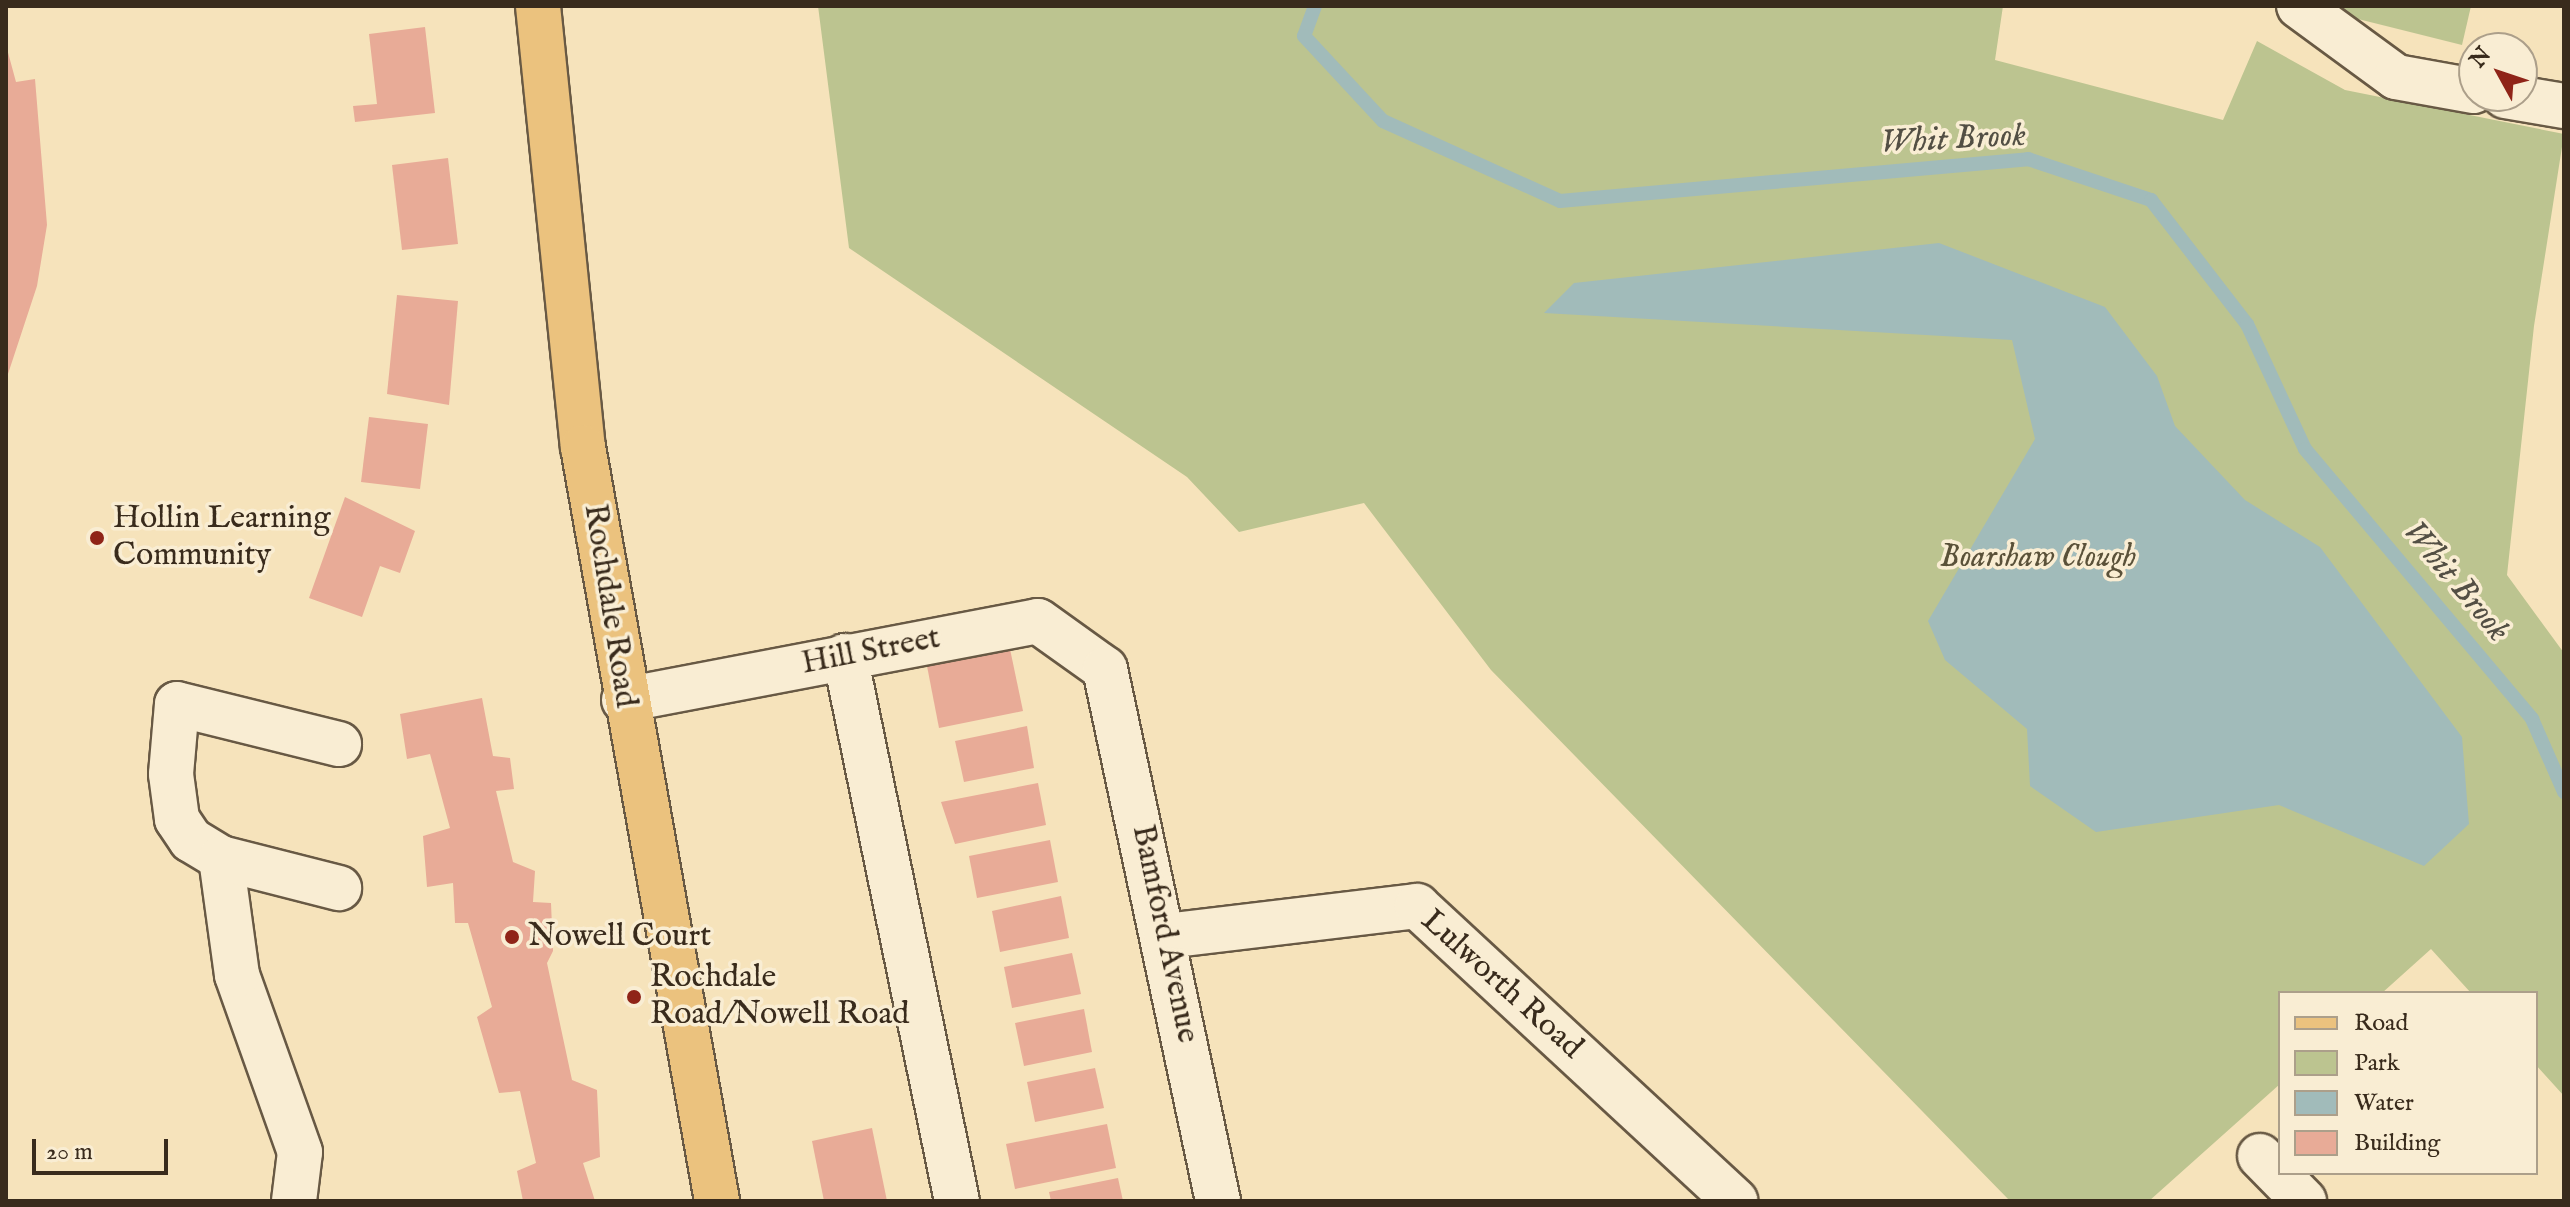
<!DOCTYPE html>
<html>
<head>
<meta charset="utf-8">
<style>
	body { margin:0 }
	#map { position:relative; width:2570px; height:1207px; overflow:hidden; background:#f6e3bb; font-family:"IM FELL English",serif }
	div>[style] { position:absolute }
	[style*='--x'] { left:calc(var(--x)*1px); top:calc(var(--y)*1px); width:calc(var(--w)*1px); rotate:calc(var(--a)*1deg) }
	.green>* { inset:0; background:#bcc490 }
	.water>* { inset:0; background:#a1bbba }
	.stream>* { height:14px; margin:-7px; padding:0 7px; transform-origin:7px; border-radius:7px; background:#a1bbba }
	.building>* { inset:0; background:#e8ab97 }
	.roads { filter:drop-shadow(2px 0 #685944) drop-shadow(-2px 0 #685944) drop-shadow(0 2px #685944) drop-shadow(0 -2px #685944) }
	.minor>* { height:44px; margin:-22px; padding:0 22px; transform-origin:22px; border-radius:22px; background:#f9edd3 }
	.major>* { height:44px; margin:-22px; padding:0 22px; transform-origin:22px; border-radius:22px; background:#ebc27e }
	.dots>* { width:22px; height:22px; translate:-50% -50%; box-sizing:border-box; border:4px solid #f9edd3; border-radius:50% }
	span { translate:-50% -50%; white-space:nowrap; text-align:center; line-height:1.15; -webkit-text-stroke:7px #f9edd3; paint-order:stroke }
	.poi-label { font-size:32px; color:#392b1c }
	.left { translate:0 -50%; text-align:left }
	.park-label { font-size:32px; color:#5a5139; font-style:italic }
	.street-label { font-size:32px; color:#392b1c }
	.water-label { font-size:34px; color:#534f44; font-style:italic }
	.frame { position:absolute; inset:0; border:8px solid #392b1c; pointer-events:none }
	.legend { position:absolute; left:2278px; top:991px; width:260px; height:184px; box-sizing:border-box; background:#f9edd3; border:2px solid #ac9f8a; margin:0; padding:10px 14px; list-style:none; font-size:24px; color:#392b1c }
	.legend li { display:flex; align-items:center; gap:16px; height:40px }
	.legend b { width:40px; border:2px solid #ac9f8a }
	.north { position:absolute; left:2458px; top:32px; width:80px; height:80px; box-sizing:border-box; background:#f9edd3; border:2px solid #ac9f8a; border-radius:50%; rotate:310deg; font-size:22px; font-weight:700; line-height:32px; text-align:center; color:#392b1c }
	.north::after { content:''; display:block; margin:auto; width:28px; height:36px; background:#8f2418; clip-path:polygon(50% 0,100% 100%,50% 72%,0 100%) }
	.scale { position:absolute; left:32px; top:1139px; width:136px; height:36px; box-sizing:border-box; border:4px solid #392b1c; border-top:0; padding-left:10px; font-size:24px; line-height:28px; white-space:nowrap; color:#392b1c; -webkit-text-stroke:6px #f9edd3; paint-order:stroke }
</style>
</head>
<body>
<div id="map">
	<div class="green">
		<div style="clip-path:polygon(818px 6px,2003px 6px,1995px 60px,2223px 120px,2257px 41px,2345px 90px,2564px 134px,2534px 326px,2507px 575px,2564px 653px,2564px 1096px,2536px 1065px,2536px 993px,2471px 993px,2431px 949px,2382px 993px,2280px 993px,2280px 1084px,2149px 1201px,2010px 1201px,1491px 670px,1364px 503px,1239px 532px,1187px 477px,849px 248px)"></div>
		<div style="clip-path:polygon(2339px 6px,2471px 6px,2462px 45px,2354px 18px)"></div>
	</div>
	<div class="water">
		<div style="clip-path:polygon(1939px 243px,2105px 307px,2157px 376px,2175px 426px,2245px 500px,2320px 547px,2462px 737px,2469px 824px,2424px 866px,2279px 805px,2096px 832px,2030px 786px,2027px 729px,1945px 660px,1928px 621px,2035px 439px,2012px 340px,1544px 313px,1574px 283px)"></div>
	</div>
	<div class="stream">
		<div style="--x:1315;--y:6;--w:32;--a:110"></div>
		<div style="--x:1304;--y:36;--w:116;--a:47.1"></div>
		<div style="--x:1383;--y:121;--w:194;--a:24.3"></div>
		<div style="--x:1560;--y:201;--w:470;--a:-5.1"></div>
		<div style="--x:2028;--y:159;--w:130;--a:18.4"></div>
		<div style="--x:2151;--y:200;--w:157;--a:52.3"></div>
		<div style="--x:2247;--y:324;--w:138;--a:65.1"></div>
		<div style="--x:2305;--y:449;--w:353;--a:49.9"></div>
		<div style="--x:2532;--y:719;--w:80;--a:66.3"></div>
	</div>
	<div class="building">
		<div style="clip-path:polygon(425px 27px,435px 113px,355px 122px,353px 106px,377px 104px,369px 34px)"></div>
		<div style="clip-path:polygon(6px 45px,16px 82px,35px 79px,47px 225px,37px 286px,6px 380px)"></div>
		<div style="clip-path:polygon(448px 158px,458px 244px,402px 250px,392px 165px)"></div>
		<div style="clip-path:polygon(397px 295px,458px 301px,449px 405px,387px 394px)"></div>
		<div style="clip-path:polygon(369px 417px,428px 424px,420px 489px,361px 482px)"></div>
		<div style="clip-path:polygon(345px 497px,415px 531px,400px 573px,380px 566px,362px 617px,309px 598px)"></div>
		<div style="clip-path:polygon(1010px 649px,1023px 711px,939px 728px,927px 666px)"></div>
		<div style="clip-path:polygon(482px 698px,493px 756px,510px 758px,514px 789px,496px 791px,513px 862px,535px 871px,533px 902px,551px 903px,553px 951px,547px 963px,572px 1080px,597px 1090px,600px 1157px,583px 1163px,595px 1201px,523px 1201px,517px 1171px,536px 1163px,520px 1091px,499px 1093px,477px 1017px,492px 1007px,468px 923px,455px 923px,453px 883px,427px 887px,423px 836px,450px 828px,430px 754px,407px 759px,400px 714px)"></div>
		<div style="clip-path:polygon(1027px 726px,1034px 768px,964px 782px,955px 741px)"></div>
		<div style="clip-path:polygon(1038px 783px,1046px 825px,955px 844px,941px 802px)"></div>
		<div style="clip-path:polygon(1050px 840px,1058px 882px,977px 898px,969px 856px)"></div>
		<div style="clip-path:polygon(1061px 896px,1069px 938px,1000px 952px,992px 911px)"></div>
		<div style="clip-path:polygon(1072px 953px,1081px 994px,1012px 1008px,1004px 967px)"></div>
		<div style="clip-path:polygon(1084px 1009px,1092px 1052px,1024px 1066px,1015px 1023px)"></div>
		<div style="clip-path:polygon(1095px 1068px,1104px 1108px,1035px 1122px,1027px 1082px)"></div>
		<div style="clip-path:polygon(1107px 1124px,1116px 1168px,1015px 1189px,1006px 1144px)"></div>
		<div style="clip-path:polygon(872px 1128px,887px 1201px,824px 1201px,812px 1141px)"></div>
		<div style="clip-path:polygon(1118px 1178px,1123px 1201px,1051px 1201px,1049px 1192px)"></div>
	</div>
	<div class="roads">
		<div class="minor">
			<div style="--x:2299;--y:6;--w:120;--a:36.2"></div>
			<div style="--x:2396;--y:77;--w:79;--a:10.2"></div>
			<div style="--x:2505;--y:96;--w:60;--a:9.6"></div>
			<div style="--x:845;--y:656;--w:556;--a:78.39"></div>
			<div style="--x:624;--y:700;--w:421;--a:-10.8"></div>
			<div style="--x:1038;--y:621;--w:82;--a:35.6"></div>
			<div style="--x:1105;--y:669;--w:544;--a:78.01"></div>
			<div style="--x:221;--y:858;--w:35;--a:-149"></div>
			<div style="--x:191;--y:840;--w:25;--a:-124"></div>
			<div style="--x:177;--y:819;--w:45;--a:-97.6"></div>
			<div style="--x:171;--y:774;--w:70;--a:-85.1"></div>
			<div style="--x:177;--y:704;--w:167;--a:13.9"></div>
			<div style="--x:1166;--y:936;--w:253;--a:-6.8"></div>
			<div style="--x:1417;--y:906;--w:434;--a:42.8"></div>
			<div style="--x:2260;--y:1156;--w:63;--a:45.6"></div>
			<div style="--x:294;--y:1201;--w:49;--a:-83"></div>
			<div style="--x:300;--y:1152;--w:188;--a:-109.6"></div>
			<div style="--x:237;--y:975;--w:118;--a:-97.8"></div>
			<div style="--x:221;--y:858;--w:122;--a:14.3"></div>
		</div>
		<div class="major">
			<div style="--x:538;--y:6;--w:443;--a:84.2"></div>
			<div style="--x:583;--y:447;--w:766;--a:79.92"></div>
		</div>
	</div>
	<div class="dots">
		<div style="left:97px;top:538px;background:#8f2418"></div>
		<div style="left:512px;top:937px;background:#8f2418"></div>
		<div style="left:634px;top:997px;background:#8f2418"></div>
	</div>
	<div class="poi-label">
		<span class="left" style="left:113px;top:538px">Hollin Learning<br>Community</span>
		<span class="left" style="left:528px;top:937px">Nowell Court</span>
		<span class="left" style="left:650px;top:997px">Rochdale<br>Road/Nowell Road</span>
	</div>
	<div class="park-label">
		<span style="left:2038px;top:558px">Boarshaw Clough</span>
	</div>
	<div class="street-label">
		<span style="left:609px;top:606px;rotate:81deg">Rochdale Road</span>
		<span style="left:871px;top:652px;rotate:-11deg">Hill Street</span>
		<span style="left:1164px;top:934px;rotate:78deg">Bamford Avenue</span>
		<span style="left:1501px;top:985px;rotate:42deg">Lulworth Road</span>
	</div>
	<div class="water-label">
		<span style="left:1953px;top:139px;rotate:-3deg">Whit Brook</span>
		<span style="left:2456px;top:581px;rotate:50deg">Whit Brook</span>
	</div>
	<div class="frame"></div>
	<ul class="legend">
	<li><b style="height:10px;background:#ebc27e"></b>Road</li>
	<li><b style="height:22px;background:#bcc490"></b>Park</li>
	<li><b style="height:22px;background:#a1bbba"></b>Water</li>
	<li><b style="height:22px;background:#e8ab97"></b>Building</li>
	</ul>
	<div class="north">N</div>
	<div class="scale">20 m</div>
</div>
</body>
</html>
